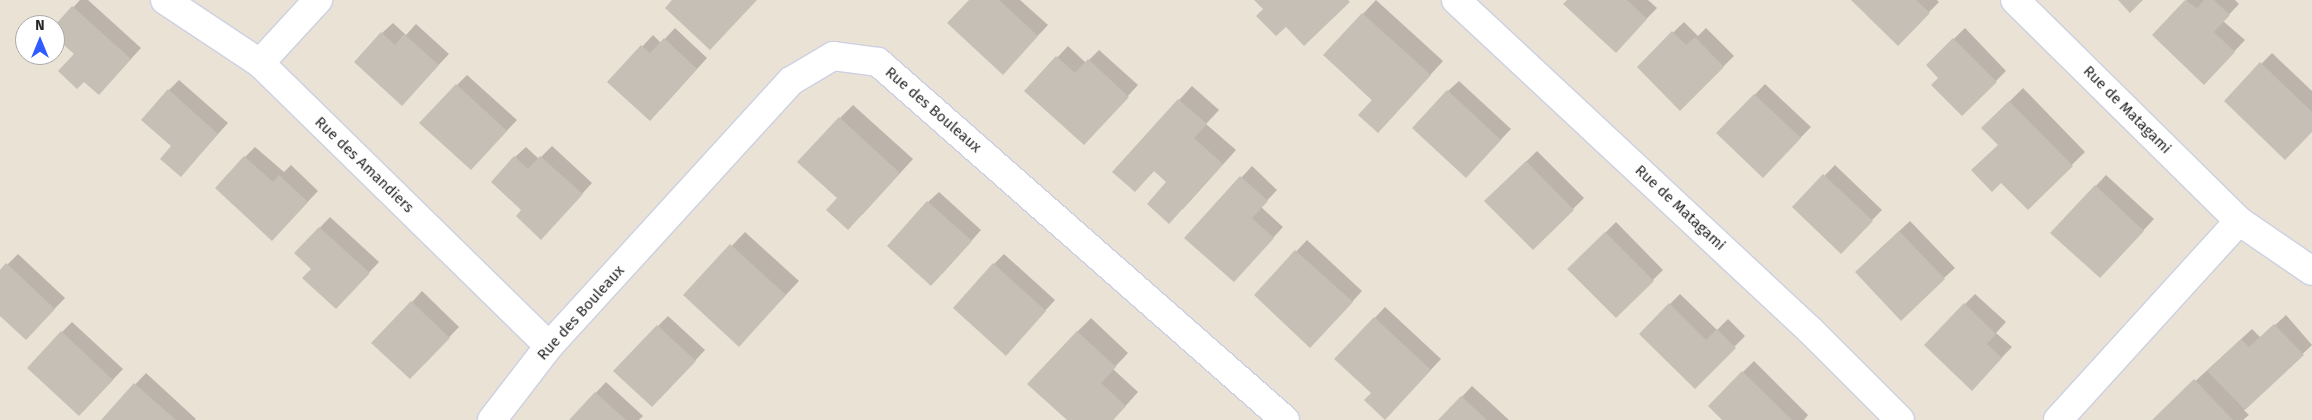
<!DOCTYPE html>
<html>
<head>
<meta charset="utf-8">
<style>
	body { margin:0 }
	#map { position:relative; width:2312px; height:420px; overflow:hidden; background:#ebe2d6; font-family:"Fira Sans",sans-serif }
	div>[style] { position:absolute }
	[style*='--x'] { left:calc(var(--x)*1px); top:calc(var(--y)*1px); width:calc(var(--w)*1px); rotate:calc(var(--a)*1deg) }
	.shadow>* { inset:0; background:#0003 }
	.building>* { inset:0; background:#c6bfb6 }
	.roads { filter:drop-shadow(1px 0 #ccd0e2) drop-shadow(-1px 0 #ccd0e2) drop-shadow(0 1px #ccd0e2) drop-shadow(0 -1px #ccd0e2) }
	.minor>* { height:28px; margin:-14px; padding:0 14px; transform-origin:14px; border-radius:14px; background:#fff }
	span { translate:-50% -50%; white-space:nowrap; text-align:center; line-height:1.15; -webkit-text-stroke:4.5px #fff; paint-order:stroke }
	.street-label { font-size:15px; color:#272727 }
	.north { position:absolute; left:15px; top:15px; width:50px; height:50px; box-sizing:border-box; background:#fff; border:1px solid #a9a9a9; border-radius:50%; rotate:0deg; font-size:14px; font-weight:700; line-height:20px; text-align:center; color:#272727 }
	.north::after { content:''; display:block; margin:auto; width:18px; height:22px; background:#2f5cff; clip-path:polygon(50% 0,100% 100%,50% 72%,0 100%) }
</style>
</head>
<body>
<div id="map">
	<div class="shadow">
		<div style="clip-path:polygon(80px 0,88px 0,141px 48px,109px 83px,55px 35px,55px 27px)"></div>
		<div style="clip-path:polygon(971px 0,1020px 0,1048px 25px,1013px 62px)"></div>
		<div style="clip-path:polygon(1376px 0,1443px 61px,1391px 118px,1324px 55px)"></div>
		<div style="clip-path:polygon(1568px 0,1648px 0,1657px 8px,1626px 40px)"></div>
		<div style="clip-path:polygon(1853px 0,1937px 0,1939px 2px,1898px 44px)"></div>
		<div style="clip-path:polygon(2187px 0,2235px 0,2239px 4px,2223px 21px,2245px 40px,2214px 73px,2153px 35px)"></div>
		<div style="clip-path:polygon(1684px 22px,1698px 36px,1706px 28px,1734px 56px,1680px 109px,1638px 67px)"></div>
		<div style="clip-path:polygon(393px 23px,406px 35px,416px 24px,449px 54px,412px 93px,382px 33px)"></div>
		<div style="clip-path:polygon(675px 28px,707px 58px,661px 109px,609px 82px,653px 35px,661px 43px)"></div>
		<div style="clip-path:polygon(1965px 28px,2006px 71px,1962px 115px,1940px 78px,1927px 65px)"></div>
		<div style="clip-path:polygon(1068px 46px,1086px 63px,1099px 50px,1138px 85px,1094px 133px,1026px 91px)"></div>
		<div style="clip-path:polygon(2272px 53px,2312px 91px,2312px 131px,2226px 100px)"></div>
		<div style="clip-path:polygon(467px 75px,517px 120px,481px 158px,457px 85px)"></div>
		<div style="clip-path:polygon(179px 80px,228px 123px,191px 164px,172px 146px,169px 90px)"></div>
		<div style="clip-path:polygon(1459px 81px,1511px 129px,1466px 176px,1448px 91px)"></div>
		<div style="clip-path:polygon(1765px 84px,1811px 127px,1763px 176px,1718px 133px)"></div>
		<div style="clip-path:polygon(1192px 86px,1219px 110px,1206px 124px,1236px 150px,1183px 209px,1168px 182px,1155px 170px,1148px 177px,1179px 100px)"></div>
		<div style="clip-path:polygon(2023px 88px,2085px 152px,2028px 208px,1999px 145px,1983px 128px)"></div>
		<div style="clip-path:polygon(853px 105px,913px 159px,862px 215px,839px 198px,840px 118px)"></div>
		<div style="clip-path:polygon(552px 146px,592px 183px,552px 227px,523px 210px,515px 157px,526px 147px,539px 159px)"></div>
		<div style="clip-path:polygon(255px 147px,284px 172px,291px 165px,318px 191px,282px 229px,245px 157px)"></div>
		<div style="clip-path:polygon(1537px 151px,1584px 198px,1533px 249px,1486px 201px)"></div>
		<div style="clip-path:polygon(1835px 165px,1882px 210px,1841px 252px,1794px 207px)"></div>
		<div style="clip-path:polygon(1252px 166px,1277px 190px,1261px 207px,1283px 227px,1244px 270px,1186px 238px)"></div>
		<div style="clip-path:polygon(2106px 175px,2154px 219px,2110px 266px,2052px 233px)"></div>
		<div style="clip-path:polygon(939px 192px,981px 230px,942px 274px,928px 202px)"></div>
		<div style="clip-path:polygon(330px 217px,379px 262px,346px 297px,296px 253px)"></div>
		<div style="clip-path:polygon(1910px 221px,1955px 268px,1944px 278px,1867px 261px)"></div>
		<div style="clip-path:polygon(1616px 222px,1663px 270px,1616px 317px,1569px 269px)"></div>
		<div style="clip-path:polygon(745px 232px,799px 281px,752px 331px,685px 295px)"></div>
		<div style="clip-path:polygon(1307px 240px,1362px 291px,1321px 336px,1255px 295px)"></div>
		<div style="clip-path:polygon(18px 254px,65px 298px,36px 328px,0 314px,0 272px)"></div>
		<div style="clip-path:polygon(1004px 254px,1055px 300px,1016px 343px,994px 264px)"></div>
		<div style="clip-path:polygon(422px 291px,459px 327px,410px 378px,412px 302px)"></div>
		<div style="clip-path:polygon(1680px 294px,1717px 330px,1728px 319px,1745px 336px,1695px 387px,1640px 334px)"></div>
		<div style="clip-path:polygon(1975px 294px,2006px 322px,1996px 333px,2012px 347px,1982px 378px,1965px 304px)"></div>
		<div style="clip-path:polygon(1385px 307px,1441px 359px,1395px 408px,1373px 393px,1336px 359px)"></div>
		<div style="clip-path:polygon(2286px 315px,2312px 345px,2244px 410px,2249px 415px,2243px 420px,2153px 420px,2252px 329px,2261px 338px)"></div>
		<div style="clip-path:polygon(668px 316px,705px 350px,663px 395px,658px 326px)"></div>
		<div style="clip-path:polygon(1091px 318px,1128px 353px,1113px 369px,1138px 392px,1113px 420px,1068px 420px,1077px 332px)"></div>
		<div style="clip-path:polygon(72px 322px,123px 369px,90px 404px,62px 332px)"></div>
		<div style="clip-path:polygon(1754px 361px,1808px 415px,1804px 420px,1724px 420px,1709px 406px)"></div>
		<div style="clip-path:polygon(146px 373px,196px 419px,195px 420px,102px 420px)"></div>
		<div style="clip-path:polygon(606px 382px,643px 416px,639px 420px,570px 420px)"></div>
		<div style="clip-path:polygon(1472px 386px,1509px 420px,1440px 420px)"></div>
	</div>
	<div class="building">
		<div style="clip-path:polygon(672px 0,757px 0,710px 50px,665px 8px)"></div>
		<div style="clip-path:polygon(969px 0,999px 0,1038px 36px,1003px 75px,947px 23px)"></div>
		<div style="clip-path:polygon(1254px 0,1348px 0,1350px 2px,1304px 46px,1286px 27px,1276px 36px,1256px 16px,1263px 9px)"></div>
		<div style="clip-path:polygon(1567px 0,1627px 0,1647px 19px,1616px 53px,1563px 4px)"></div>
		<div style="clip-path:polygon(1851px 0,1916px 0,1930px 13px,1898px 46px)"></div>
		<div style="clip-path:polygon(2118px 0,2143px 0,2130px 13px)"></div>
		<div style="clip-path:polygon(2185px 0,2197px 8px,2204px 0,2214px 0,2230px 15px,2214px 32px,2235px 52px,2204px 85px,2152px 35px)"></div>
		<div style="clip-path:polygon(72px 6px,131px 59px,99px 95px,84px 82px,77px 89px,58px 71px,74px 54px,55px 37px,55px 25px)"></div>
		<div style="clip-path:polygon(1362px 13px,1431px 75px,1378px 133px,1358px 115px,1372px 100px,1323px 55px)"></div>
		<div style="clip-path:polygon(1672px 31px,1686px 45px,1695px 37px,1724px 67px,1680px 111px,1637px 67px)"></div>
		<div style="clip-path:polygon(381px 32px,395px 45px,404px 34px,439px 65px,402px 106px,354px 62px)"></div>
		<div style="clip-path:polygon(664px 38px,697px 69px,650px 121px,607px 82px,641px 45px,650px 53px)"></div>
		<div style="clip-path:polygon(1953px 38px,1997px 82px,1962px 116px,1931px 85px,1938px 78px,1926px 65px)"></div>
		<div style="clip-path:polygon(1056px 56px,1075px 73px,1088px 59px,1129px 97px,1084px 145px,1024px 91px)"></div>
		<div style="clip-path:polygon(2260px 62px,2312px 112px,2312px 132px,2285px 160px,2224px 101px)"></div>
		<div style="clip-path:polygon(456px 84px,507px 131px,471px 170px,419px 123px)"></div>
		<div style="clip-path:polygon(168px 89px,218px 134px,181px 177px,160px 159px,171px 146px,141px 120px)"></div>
		<div style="clip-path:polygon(1447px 90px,1501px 140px,1466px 178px,1412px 128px)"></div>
		<div style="clip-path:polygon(1754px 94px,1801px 138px,1763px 178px,1716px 133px)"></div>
		<div style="clip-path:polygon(1178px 99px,1207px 124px,1194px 138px,1223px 164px,1169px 224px,1147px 204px,1166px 182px,1154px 171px,1135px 192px,1112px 172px)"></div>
		<div style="clip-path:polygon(2009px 101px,2073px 166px,2028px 210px,2001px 183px,1992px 192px,1971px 170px,1998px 145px,1981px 128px)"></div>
		<div style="clip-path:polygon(839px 117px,900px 173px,848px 230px,826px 210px,837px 198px,797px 162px)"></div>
		<div style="clip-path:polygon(244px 156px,273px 182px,279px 175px,308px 202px,272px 241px,215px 188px)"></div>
		<div style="clip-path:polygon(514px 156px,528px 169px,540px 156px,583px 194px,541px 240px,516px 216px,521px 210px,491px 182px)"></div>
		<div style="clip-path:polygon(1526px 161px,1574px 210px,1533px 250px,1484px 201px)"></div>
		<div style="clip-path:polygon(1823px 174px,1873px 221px,1841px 254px,1792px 207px)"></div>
		<div style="clip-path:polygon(1240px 176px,1268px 201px,1252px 218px,1274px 238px,1234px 282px,1184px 238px)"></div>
		<div style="clip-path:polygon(2095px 185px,2144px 231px,2100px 278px,2050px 233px)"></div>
		<div style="clip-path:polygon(927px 201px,972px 241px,931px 286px,887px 246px)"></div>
		<div style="clip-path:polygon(319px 227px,370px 273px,336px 309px,302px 278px,311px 269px,294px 253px)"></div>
		<div style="clip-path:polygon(1899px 231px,1945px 279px,1901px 321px,1855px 272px)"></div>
		<div style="clip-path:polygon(1605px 232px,1654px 281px,1616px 318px,1567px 269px)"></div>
		<div style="clip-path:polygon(730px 244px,786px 295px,739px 347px,683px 295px)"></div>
		<div style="clip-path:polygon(1295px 250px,1353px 302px,1310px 348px,1254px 295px)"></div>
		<div style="clip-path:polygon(6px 263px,55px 309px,26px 340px,0 316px,0 270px)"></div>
		<div style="clip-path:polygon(993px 263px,1046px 311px,1006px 356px,953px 308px)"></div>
		<div style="clip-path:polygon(411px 301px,450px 338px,410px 379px,371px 343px)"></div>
		<div style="clip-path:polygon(1669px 303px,1706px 340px,1717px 329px,1736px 348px,1695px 389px,1639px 334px)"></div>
		<div style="clip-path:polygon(1964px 303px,1996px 334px,1987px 344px,2002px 358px,1972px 391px,1924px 345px)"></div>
		<div style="clip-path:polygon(1374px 317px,1431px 370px,1385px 420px,1364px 400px,1371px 393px,1334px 359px)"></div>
		<div style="clip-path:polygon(2274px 324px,2304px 355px,2245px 410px,2207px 371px,2241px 339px,2249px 347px)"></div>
		<div style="clip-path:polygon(657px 325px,696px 361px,652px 407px,613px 371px)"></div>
		<div style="clip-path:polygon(61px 331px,113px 380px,79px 416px,27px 368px)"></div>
		<div style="clip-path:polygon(1077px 331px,1116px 367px,1101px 383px,1126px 406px,1113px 420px,1067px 420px,1027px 384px)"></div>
		<div style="clip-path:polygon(1742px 371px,1792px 420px,1722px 420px,1708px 406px)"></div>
		<div style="clip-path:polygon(2194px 379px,2233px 420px,2152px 420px)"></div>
		<div style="clip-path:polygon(134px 383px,176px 420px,101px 420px)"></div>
		<div style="clip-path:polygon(595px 392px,626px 420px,569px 420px)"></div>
		<div style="clip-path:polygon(1461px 396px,1487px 420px,1438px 420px)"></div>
	</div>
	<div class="roads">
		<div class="minor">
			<div style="--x:165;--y:0;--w:114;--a:33.6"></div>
			<div style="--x:260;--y:63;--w:404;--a:44.4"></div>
			<div style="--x:1456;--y:0;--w:484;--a:43"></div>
			<div style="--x:1810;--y:330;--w:127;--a:45"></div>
			<div style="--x:2015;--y:0;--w:315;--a:44.6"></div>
			<div style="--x:2239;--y:221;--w:269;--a:132.3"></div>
			<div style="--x:260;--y:63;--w:86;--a:-47.4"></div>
			<div style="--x:2239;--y:221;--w:88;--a:34.4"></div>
			<div style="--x:492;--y:420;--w:93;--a:-52.4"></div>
			<div style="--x:549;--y:346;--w:359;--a:-47.6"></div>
			<div style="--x:791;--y:81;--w:49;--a:-30.8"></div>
			<div style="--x:833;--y:56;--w:45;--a:7.6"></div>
			<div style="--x:878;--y:62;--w:542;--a:41.34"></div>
		</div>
	</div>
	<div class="street-label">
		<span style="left:933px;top:110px;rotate:41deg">Rue des Bouleaux</span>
		<span style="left:2127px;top:110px;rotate:45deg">Rue de Matagami</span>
		<span style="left:364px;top:165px;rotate:44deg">Rue des Amandiers</span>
		<span style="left:1680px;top:208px;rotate:43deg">Rue de Matagami</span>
		<span style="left:581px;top:313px;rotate:-48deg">Rue des Bouleaux</span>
	</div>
	<div class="north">N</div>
</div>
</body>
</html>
